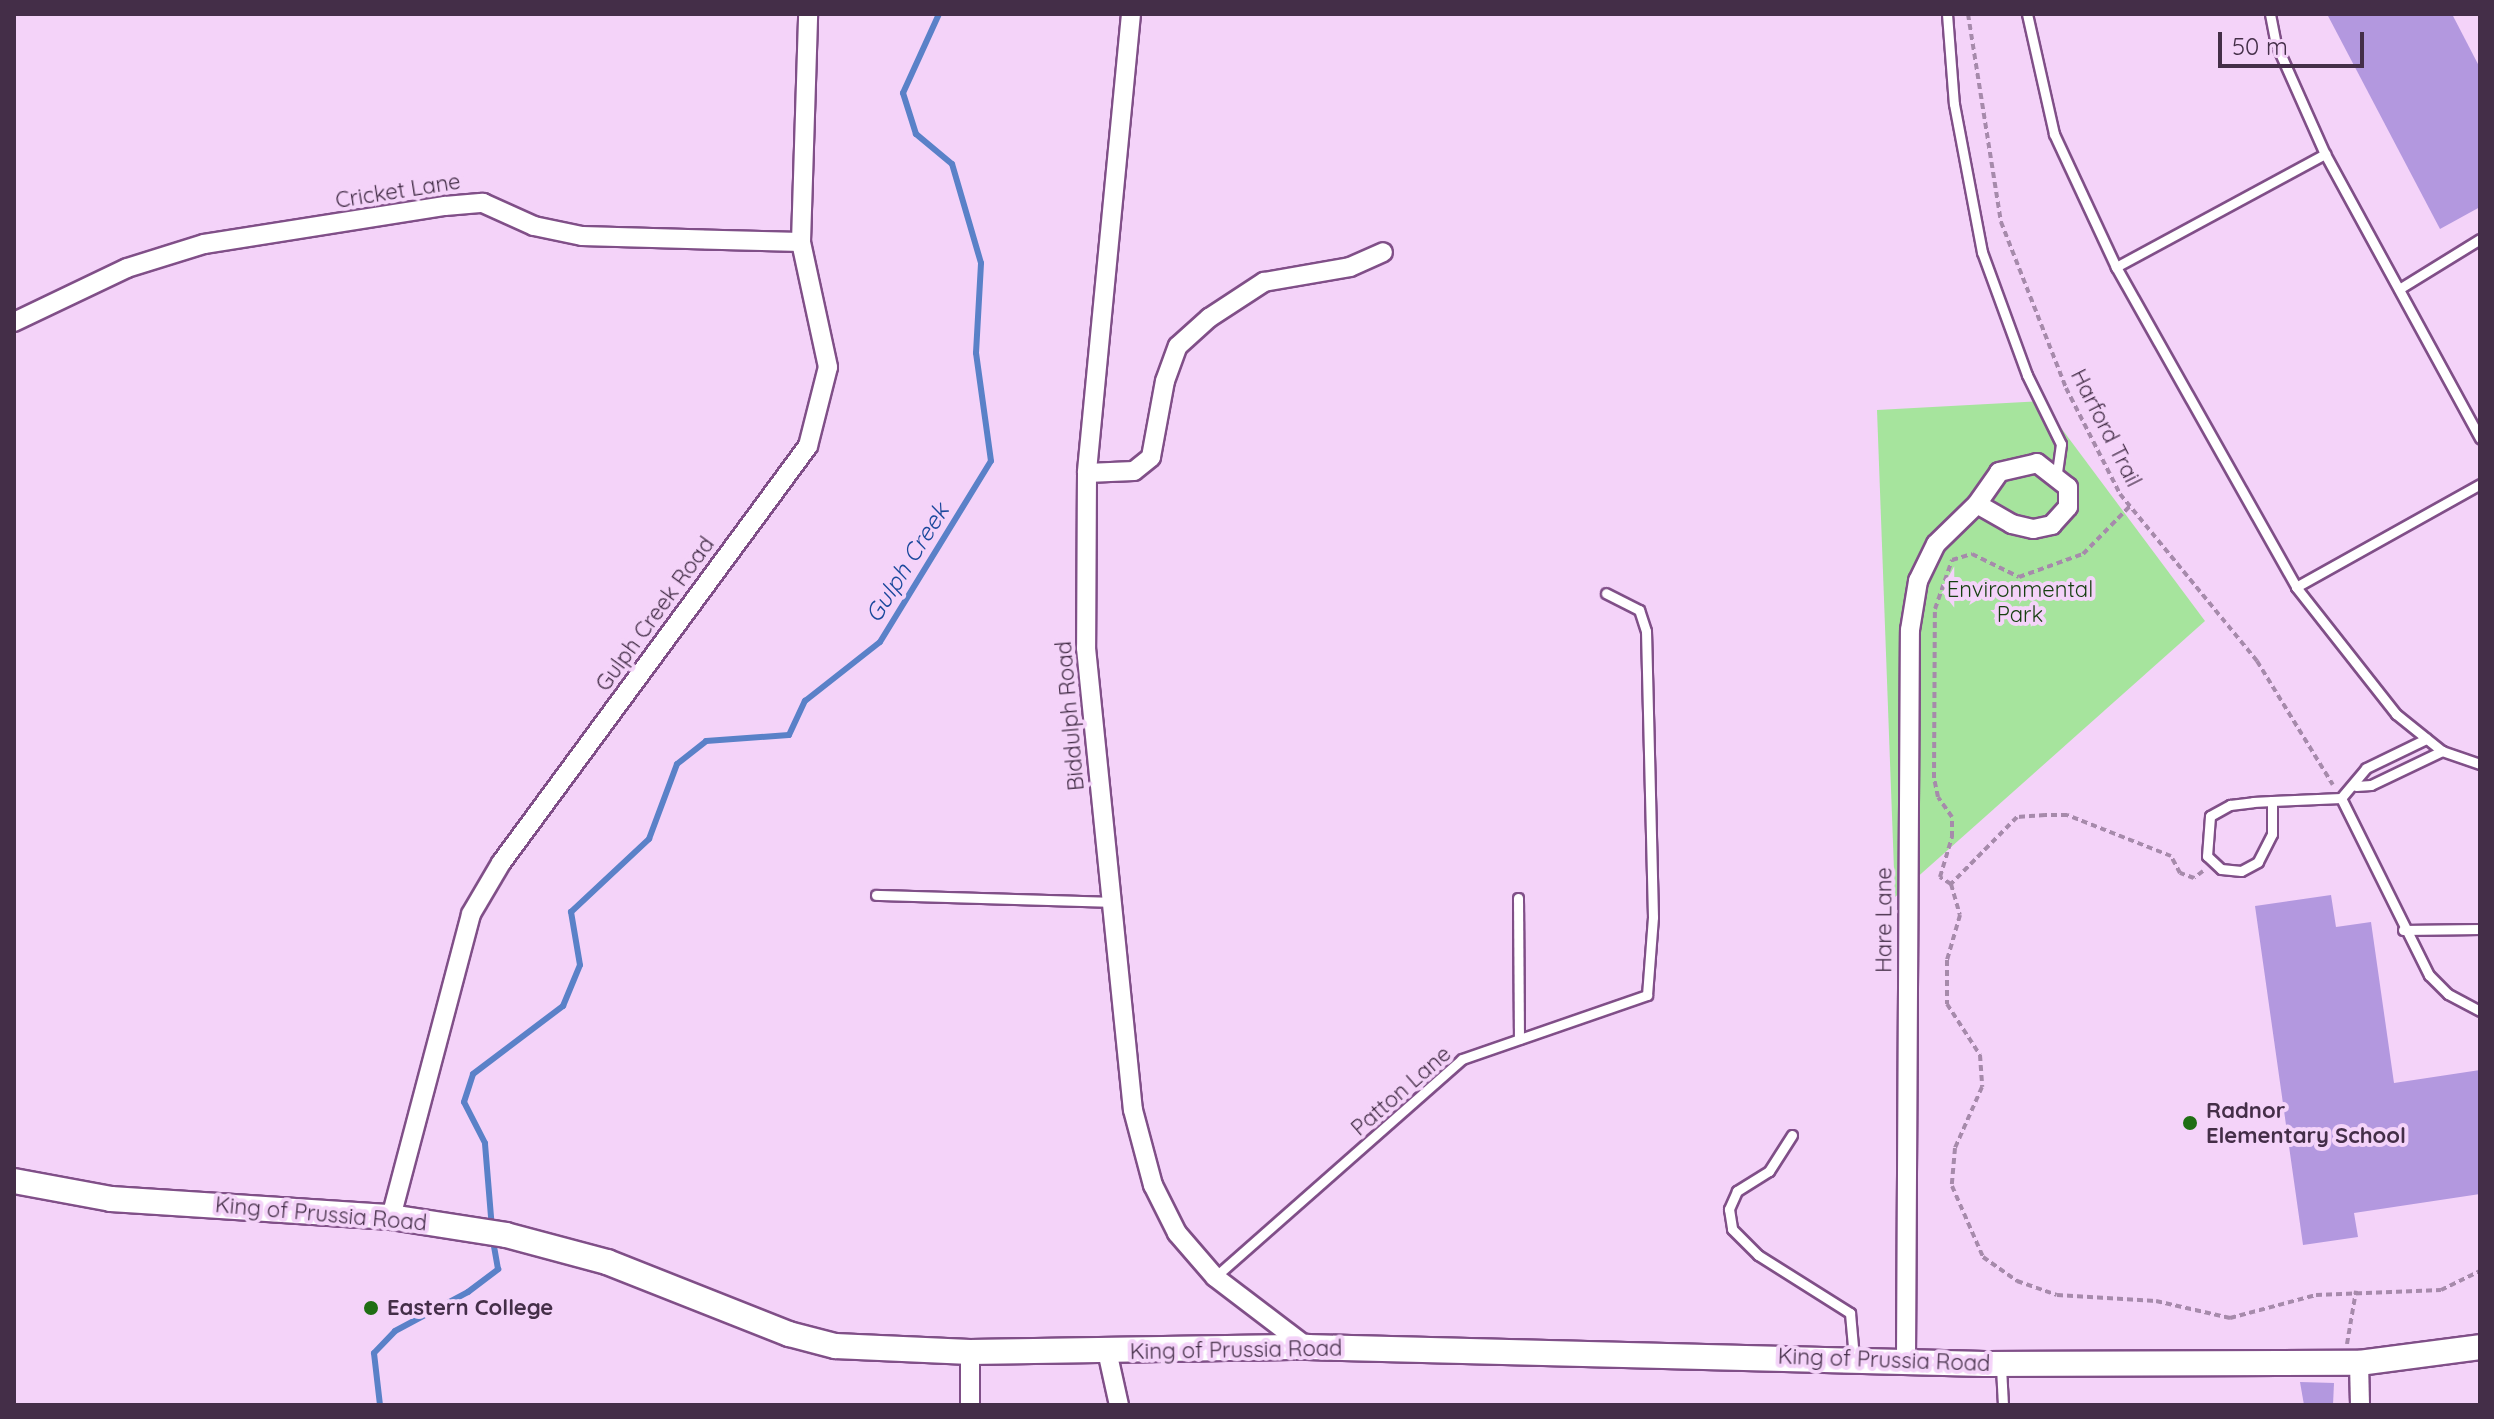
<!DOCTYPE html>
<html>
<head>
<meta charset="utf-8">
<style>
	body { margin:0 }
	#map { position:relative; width:2494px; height:1419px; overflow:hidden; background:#f4d3f9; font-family:Quicksand,sans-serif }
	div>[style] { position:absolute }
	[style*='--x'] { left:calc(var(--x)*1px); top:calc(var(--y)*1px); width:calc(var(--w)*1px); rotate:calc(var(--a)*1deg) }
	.green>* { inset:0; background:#a6e49d }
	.stream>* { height:6px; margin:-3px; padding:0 3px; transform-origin:3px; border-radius:3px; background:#5a81c8 }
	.building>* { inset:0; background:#b398df }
	.path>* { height:4px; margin-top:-2px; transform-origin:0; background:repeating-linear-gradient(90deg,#a68aab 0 6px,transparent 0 10px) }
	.roads { filter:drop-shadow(2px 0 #804f88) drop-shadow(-2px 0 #804f88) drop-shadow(0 2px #804f88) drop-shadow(0 -2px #804f88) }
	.lane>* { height:9px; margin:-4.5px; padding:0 4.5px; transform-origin:4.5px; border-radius:4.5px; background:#fff }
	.street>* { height:18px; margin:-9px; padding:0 9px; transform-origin:9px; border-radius:9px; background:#fff }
	.secondary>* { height:24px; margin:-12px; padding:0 12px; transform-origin:12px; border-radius:12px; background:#fff }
	.dots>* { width:22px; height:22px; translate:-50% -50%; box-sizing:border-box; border:4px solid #f4d3f9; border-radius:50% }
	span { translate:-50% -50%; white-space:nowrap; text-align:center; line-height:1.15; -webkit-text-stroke:8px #f4d3f9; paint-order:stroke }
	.street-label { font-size:22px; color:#442e48 }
	.park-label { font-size:22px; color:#153f0f }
	.poi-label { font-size:22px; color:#442e48; font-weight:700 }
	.left { translate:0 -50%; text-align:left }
	.water-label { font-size:24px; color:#1a489c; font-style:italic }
	.frame { position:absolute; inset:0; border:16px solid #442e48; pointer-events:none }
	.scale { position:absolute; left:2218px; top:32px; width:146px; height:36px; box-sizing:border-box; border:4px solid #442e48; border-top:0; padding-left:10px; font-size:24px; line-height:28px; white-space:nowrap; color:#442e48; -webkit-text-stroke:6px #f4d3f9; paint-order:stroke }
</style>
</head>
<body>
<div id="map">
	<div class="green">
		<div style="clip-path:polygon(2041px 401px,2205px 621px,1895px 897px,1877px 410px)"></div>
	</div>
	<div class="stream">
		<div style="--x:492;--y:1229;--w:86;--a:-94.7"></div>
		<div style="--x:485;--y:1143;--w:46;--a:-117.1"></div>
		<div style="--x:464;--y:1102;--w:29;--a:-72"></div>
		<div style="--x:473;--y:1074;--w:113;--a:-37.1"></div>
		<div style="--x:563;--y:1006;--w:44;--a:-67.5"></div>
		<div style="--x:580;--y:965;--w:54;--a:-99.6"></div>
		<div style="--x:571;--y:912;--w:107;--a:-43.1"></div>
		<div style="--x:649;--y:839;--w:80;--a:-69.5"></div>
		<div style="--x:677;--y:764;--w:37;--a:-38"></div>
		<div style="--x:706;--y:741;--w:83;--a:-4.1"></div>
		<div style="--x:789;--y:735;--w:38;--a:-65"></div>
		<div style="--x:805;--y:701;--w:95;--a:-38.2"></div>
		<div style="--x:880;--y:642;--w:212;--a:-58.5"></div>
		<div style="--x:991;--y:461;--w:109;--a:-97.9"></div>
		<div style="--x:976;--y:353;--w:90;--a:-86.8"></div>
		<div style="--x:981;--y:263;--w:103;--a:-106.3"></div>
		<div style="--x:952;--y:164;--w:47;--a:-140.2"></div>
		<div style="--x:916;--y:134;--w:43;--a:-107.6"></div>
		<div style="--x:903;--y:93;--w:87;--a:-65.5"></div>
		<div style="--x:380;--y:1405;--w:52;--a:-96.6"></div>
		<div style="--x:374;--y:1353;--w:30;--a:-46"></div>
		<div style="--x:395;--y:1331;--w:83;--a:-28.1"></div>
		<div style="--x:468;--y:1292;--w:38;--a:-37"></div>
		<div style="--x:498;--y:1269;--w:29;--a:-100"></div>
	</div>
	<div class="building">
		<div style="clip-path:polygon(2327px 14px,2452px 14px,2480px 68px,2480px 207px,2440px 229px)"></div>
		<div style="clip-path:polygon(2331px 895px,2336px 927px,2371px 922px,2394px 1083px,2480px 1070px,2480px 1194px,2354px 1213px,2358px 1237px,2303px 1245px,2255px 906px)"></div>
		<div style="clip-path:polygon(2300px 1382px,2334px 1383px,2333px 1405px,2304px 1405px)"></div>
	</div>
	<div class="path">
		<div style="--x:1968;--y:14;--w:211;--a:81"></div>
		<div style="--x:2001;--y:222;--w:178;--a:68.6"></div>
		<div style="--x:2066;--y:388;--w:119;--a:63"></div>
		<div style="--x:2120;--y:494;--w:216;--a:50.6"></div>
		<div style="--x:2257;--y:661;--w:145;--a:58.5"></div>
		<div style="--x:2203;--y:871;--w:11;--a:142"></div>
		<div style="--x:2194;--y:878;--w:15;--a:-160"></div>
		<div style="--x:2180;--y:873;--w:19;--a:-118"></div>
		<div style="--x:2171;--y:856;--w:112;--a:-158.5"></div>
		<div style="--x:2067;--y:815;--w:22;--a:180"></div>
		<div style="--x:2045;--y:815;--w:28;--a:176"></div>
		<div style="--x:2017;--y:817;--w:94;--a:134.6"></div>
		<div style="--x:1951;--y:884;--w:32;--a:74"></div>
		<div style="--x:1960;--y:915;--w:47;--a:106.1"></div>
		<div style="--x:1947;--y:960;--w:44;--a:90"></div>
		<div style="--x:1947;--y:1004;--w:61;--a:57.1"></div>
		<div style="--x:1980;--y:1055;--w:32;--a:86"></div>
		<div style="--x:1982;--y:1087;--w:67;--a:113.9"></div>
		<div style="--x:1955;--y:1148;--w:38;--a:95"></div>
		<div style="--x:1952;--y:1186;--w:77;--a:66.4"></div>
		<div style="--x:1983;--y:1257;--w:42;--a:35.2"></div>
		<div style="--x:2017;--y:1281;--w:42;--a:19.3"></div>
		<div style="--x:2057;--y:1295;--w:99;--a:3.5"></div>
		<div style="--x:2156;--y:1301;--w:76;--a:12.9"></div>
		<div style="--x:2230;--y:1318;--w:89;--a:-15"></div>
		<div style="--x:2316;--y:1295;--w:125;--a:-2.3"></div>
		<div style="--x:2441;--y:1290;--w:43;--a:-26"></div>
		<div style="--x:1951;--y:884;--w:13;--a:-148"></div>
		<div style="--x:1940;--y:877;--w:42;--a:-73.3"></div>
		<div style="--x:1952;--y:837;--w:20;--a:-90"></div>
		<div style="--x:1952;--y:817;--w:24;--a:-125"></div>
		<div style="--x:1938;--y:797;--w:19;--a:-102"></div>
		<div style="--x:1934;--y:778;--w:169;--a:-89.7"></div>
		<div style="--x:1935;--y:609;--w:52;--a:-70.9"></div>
		<div style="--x:1952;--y:560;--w:21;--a:-17"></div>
		<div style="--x:1972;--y:554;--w:52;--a:26.1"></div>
		<div style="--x:2019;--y:577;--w:68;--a:-19.8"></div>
		<div style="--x:2083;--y:554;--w:67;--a:-45.6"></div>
		<div style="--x:2347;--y:1344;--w:54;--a:-80.4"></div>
	</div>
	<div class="roads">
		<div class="lane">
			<div style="--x:1947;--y:14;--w:90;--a:85.6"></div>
			<div style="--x:1954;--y:104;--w:151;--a:79.3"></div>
			<div style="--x:1982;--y:252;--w:131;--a:69.9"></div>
			<div style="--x:2027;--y:375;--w:77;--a:63.8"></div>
			<div style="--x:2061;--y:444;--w:29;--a:98"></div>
			<div style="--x:2027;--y:14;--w:123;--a:77.3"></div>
			<div style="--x:2054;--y:134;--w:147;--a:65"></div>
			<div style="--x:2116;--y:267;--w:367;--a:60.6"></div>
			<div style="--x:2296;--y:587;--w:162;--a:51.8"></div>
			<div style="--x:2396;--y:714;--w:59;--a:38.8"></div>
			<div style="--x:2442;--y:751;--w:40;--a:18.9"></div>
			<div style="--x:2270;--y:14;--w:31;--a:79"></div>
			<div style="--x:2276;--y:44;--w:120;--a:66"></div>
			<div style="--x:2325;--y:154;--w:324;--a:61.4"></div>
			<div style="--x:2116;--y:267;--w:238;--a:-28.4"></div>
			<div style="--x:2399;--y:289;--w:95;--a:-31.7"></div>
			<div style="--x:2296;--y:587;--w:211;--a:-29.2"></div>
			<div style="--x:2356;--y:786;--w:15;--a:-4"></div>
			<div style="--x:2371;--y:785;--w:79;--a:-25.6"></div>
			<div style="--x:2341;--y:798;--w:198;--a:63.6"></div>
			<div style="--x:2429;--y:975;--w:27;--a:45"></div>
			<div style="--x:2448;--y:994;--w:36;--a:28"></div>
			<div style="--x:2272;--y:801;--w:33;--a:90"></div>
			<div style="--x:2272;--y:834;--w:31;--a:117"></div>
			<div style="--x:2258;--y:862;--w:19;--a:152"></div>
			<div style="--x:2241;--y:871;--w:20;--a:-174"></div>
			<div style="--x:2221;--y:869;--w:19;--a:-137"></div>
			<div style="--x:2207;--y:856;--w:40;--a:-85.7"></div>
			<div style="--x:2210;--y:816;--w:23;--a:-29"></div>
			<div style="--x:2230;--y:805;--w:23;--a:-7"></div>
			<div style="--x:2253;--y:802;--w:19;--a:-3"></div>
			<div style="--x:2272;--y:801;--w:69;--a:-2.5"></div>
			<div style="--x:2341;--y:798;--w:39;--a:-50"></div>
			<div style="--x:2366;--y:768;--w:67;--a:-25.8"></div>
			<div style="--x:876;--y:895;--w:235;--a:1.7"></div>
			<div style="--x:1518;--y:898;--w:141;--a:89.6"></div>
			<div style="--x:2403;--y:930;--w:77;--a:-0.7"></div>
			<div style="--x:1792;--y:1135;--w:43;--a:122.6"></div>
			<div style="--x:1769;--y:1171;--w:38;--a:148"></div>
			<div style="--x:1737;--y:1191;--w:20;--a:114"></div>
			<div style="--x:1729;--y:1209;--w:20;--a:81"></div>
			<div style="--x:1732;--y:1229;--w:37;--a:45"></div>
			<div style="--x:1758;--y:1255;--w:109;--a:32.2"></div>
			<div style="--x:1850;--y:1313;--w:45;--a:84.9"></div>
			<div style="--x:1215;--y:1277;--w:329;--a:-41.4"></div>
			<div style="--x:1462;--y:1059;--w:196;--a:-19.1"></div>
			<div style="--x:1647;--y:995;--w:78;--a:-85.6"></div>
			<div style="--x:1653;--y:917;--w:286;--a:-91.4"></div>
			<div style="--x:1646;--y:631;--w:22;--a:-108"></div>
			<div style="--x:1639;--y:610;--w:37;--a:-153"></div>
			<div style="--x:2001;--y:1367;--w:38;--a:87"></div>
		</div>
		<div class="street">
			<div style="--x:1131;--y:14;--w:461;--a:95.5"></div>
			<div style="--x:1087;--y:473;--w:175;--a:90.3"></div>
			<div style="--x:1086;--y:648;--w:464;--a:84.2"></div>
			<div style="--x:1133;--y:1110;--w:78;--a:75.1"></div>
			<div style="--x:1153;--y:1185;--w:54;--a:63.4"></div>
			<div style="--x:1177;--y:1233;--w:58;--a:49.2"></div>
			<div style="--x:1215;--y:1277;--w:116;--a:37.3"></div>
			<div style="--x:14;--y:322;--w:125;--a:-25.5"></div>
			<div style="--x:127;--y:268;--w:81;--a:-17.3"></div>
			<div style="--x:204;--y:244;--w:244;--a:-9"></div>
			<div style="--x:445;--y:206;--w:38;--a:-5"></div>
			<div style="--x:483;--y:203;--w:56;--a:24.3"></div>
			<div style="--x:534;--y:226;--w:49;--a:11.8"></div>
			<div style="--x:582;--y:236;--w:219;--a:1.6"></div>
			<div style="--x:1087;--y:473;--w:47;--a:-2.4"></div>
			<div style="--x:1134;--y:471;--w:22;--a:-39"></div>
			<div style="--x:1151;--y:457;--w:77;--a:-79.6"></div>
			<div style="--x:1165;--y:381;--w:37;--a:-70"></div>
			<div style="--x:1178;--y:346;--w:42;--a:-42.1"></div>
			<div style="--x:1209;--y:318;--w:66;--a:-33.2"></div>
			<div style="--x:1264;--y:282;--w:87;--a:-9.9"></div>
			<div style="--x:1350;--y:267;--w:36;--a:-24"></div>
			<div style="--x:391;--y:1217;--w:313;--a:-75.2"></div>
			<div style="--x:471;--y:914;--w:59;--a:-59.5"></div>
			<div style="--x:501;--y:863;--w:518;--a:-53.64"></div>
			<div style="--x:808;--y:446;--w:81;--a:-75.8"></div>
			<div style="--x:828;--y:367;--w:128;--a:-102.2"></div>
			<div style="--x:801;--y:242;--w:228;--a:-88.2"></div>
			<div style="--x:1107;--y:1351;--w:55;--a:77.5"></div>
			<div style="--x:1906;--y:1359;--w:729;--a:-89.69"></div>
			<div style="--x:1910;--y:630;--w:50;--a:-80.7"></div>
			<div style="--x:1918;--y:581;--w:41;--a:-64.1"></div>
			<div style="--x:1936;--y:544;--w:57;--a:-44.3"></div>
			<div style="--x:1977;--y:504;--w:39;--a:-55"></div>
			<div style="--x:1999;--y:472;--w:39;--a:-13"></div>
			<div style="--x:2037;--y:463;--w:39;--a:38"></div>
			<div style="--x:2068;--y:487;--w:20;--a:90"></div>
			<div style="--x:2068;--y:507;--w:24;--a:132"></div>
			<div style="--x:2052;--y:525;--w:19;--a:168"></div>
			<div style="--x:2033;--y:529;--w:22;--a:-167"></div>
			<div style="--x:2012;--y:524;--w:40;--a:-150.3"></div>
			<div style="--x:2359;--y:1363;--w:42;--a:88.6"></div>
			<div style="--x:970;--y:1405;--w:53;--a:-90"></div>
		</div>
		<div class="secondary">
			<div style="--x:14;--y:1181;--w:99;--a:10.5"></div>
			<div style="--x:111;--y:1199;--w:281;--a:3.7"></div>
			<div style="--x:391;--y:1217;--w:116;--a:8.9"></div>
			<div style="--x:506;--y:1235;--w:105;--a:15"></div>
			<div style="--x:607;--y:1262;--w:196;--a:21.6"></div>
			<div style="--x:789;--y:1334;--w:48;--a:14.6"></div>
			<div style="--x:835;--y:1346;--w:135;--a:2.5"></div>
			<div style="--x:970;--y:1352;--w:337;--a:-0.9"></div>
			<div style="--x:1307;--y:1347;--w:678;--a:1.44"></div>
			<div style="--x:1985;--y:1364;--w:374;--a:-0.2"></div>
			<div style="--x:2359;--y:1363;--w:122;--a:-7.5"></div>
		</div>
	</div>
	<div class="dots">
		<div style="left:2190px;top:1123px;background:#1f6e14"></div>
		<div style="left:371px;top:1308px;background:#1f6e14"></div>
	</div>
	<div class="street-label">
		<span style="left:398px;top:191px;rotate:-9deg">Cricket Lane</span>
		<span style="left:2106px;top:428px;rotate:63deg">Harford Trail</span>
		<span style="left:655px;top:614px;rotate:-54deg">Gulph Creek Road</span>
		<span style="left:1070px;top:716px;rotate:-95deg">Biddulph Road</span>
		<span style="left:1884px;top:920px;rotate:-90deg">Hare Lane</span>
		<span style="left:1401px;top:1091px;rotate:-41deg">Patton Lane</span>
		<span style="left:321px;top:1214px;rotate:5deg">King of Prussia Road</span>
		<span style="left:1236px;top:1350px;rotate:-1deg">King of Prussia Road</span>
		<span style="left:1884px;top:1360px;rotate:2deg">King of Prussia Road</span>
	</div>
	<div class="park-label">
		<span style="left:2020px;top:602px">Environmental<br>Park</span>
	</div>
	<div class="poi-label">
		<span class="left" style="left:2206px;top:1123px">Radnor<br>Elementary School</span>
		<span class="left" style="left:387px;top:1308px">Eastern College</span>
	</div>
	<div class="water-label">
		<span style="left:907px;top:563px;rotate:-58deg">Gulph Creek</span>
	</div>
	<div class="frame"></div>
	<div class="scale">50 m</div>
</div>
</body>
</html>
